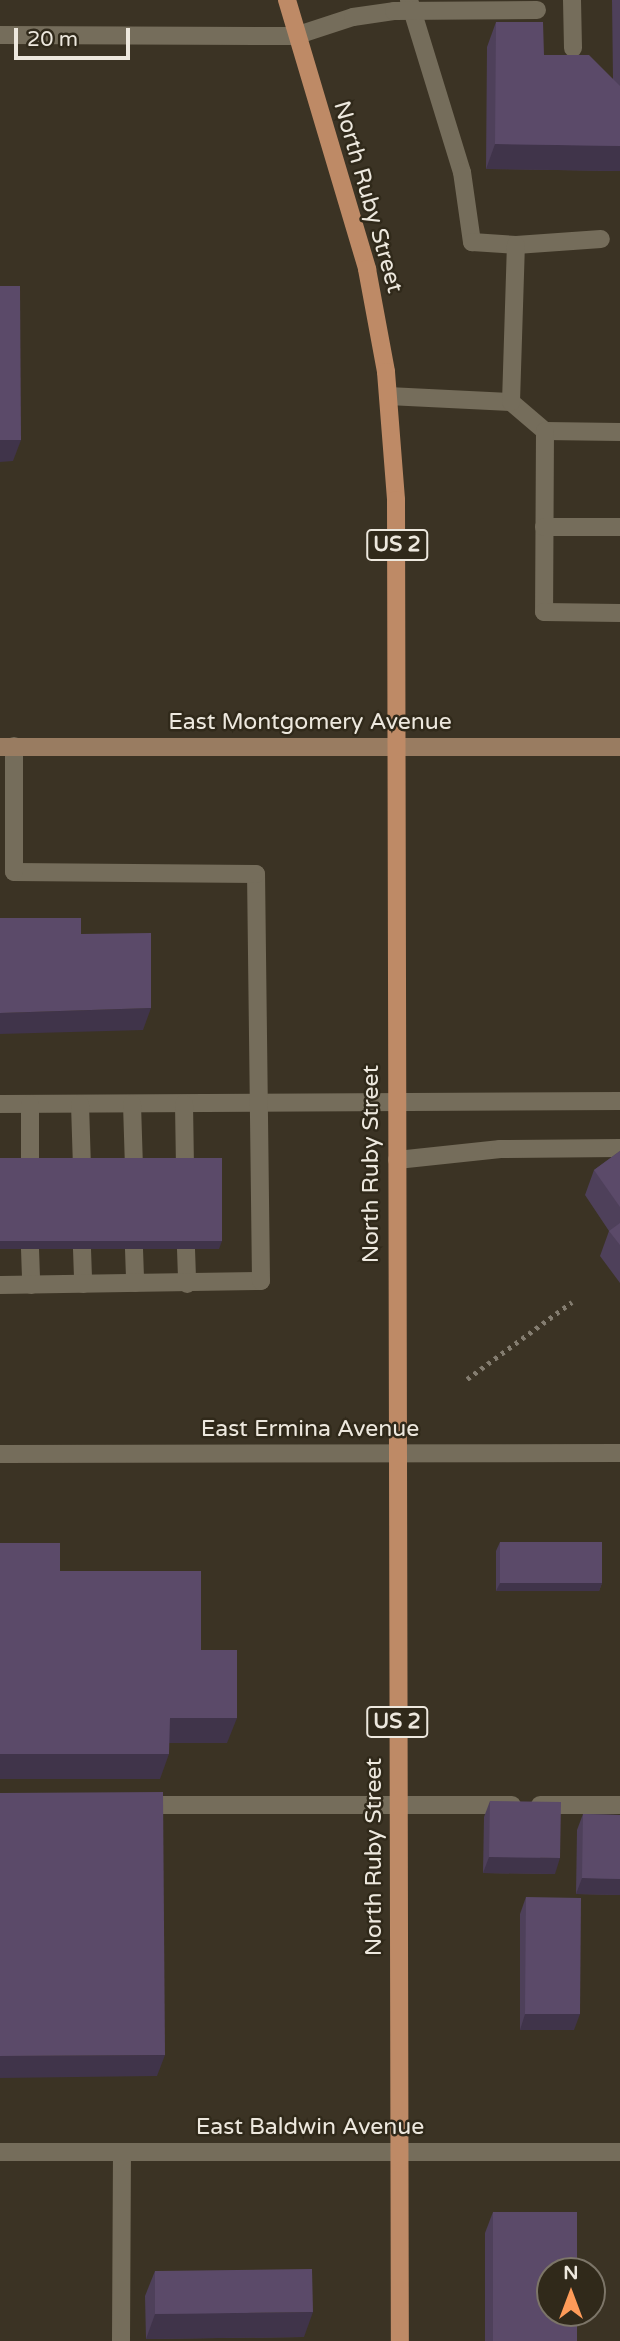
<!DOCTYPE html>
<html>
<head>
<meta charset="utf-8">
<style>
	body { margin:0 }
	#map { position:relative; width:620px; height:2341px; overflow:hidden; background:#3b3324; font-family:"Varela Round",sans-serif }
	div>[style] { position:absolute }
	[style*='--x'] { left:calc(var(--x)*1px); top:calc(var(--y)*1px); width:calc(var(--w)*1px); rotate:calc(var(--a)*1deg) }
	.path>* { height:4.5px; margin-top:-2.25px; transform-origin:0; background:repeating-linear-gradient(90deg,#847d70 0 3.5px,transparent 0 8.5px) }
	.lane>* { height:18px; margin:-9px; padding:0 9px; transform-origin:9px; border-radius:9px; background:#756d5b }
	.street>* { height:18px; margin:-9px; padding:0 9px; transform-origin:9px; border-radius:9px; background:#756d5b }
	.secondary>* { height:18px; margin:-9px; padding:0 9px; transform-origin:9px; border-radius:9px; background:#997c61 }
	.primary>* { height:18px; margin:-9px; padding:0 9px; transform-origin:9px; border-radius:9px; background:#be8a66 }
	.wall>* { inset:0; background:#4e405a }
	.shaded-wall>* { inset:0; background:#40344a }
	.building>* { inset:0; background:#5b4a69 }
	span { translate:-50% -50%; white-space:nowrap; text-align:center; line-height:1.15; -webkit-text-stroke:5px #30291a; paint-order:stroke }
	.shield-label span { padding:2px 5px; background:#30291a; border:2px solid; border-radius:5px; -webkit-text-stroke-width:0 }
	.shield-label { font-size:21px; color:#ede8de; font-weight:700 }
	.street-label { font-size:23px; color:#ede8de }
	.north { position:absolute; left:536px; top:2257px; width:70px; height:70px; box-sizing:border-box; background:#30291a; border:2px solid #7c7568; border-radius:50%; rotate:0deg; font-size:19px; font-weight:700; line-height:28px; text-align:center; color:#ede8de }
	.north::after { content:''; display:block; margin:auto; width:24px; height:32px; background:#fe9b59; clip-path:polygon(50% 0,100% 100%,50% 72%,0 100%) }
	.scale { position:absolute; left:14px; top:28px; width:116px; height:32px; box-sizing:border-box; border:4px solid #ede8de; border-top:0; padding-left:9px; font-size:21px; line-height:24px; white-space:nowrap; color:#ede8de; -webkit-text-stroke:5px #30291a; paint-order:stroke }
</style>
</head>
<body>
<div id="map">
	<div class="path">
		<div style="--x:467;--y:1379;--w:130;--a:-36.3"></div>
	</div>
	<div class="lane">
		<div style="--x:409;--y:0;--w:180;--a:72.9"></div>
		<div style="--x:462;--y:172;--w:71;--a:81.9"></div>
		<div style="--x:472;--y:242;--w:44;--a:3.9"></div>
		<div style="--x:516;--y:245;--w:85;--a:-4"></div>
		<div style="--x:572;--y:0;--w:48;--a:88.8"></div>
		<div style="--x:295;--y:36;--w:61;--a:-18.1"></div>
		<div style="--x:353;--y:17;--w:41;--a:-8.3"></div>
		<div style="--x:394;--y:11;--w:143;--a:-0.4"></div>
		<div style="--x:388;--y:396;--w:123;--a:2.8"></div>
		<div style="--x:511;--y:402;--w:45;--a:40.5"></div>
		<div style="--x:545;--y:431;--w:75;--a:0.8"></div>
		<div style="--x:511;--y:402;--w:157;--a:-88.2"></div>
		<div style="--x:545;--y:431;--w:181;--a:90.3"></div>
		<div style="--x:544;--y:612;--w:76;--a:0.8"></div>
		<div style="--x:544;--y:527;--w:76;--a:0"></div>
		<div style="--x:0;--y:1104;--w:620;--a:-0.28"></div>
		<div style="--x:30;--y:1104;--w:62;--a:90"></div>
		<div style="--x:80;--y:1104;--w:62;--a:88.2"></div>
		<div style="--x:132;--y:1104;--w:62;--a:88.2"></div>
		<div style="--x:184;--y:1104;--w:62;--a:89.1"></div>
		<div style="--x:397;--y:1160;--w:104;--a:-6.1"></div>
		<div style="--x:500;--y:1149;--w:120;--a:-0.5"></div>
		<div style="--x:30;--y:1249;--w:36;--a:88"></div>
		<div style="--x:82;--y:1249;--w:35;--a:88"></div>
		<div style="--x:134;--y:1249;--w:34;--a:88"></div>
		<div style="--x:186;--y:1249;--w:35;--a:88"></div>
		<div style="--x:0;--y:1285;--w:261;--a:-0.9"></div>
		<div style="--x:261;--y:1281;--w:407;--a:-90.7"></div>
		<div style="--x:256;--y:874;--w:242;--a:-179.5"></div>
		<div style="--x:14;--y:872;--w:126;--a:-90"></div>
		<div style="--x:141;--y:1805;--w:371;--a:0"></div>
		<div style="--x:540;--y:1805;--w:80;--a:0"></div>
		<div style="--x:121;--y:2341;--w:189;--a:-89.7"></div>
	</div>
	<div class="street">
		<div style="--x:0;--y:35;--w:295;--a:0.2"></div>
		<div style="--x:0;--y:1454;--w:620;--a:-0.09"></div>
		<div style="--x:0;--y:2152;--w:620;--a:0"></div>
	</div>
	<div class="secondary">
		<div style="--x:0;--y:747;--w:620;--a:0"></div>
	</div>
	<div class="primary">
		<div style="--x:287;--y:0;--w:281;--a:73.4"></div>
		<div style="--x:367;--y:269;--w:105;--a:79.5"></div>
		<div style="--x:386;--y:372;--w:128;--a:85.5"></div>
		<div style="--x:396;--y:500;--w:1841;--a:89.88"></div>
	</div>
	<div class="wall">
		<div style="clip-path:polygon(612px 0,620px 0,620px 171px,486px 169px,487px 47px,496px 22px,544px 55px,613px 79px)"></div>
		<div style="clip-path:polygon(620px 1151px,620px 1283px,600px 1256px,609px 1231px,585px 1195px,594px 1170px)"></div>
		<div style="clip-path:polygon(500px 1542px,602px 1583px,599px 1591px,496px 1591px,496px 1551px)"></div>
		<div style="clip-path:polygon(490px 1801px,555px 1874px,483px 1873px,484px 1817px)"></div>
		<div style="clip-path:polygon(583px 1814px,620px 1815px,620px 1895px,576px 1894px,577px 1830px)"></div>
		<div style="clip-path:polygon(526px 1897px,574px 2030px,520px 2030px,520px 1914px)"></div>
		<div style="clip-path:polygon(493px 2212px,577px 2341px,485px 2341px,485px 2233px)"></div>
		<div style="clip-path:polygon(155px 2271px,304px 2337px,146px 2339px,145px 2296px)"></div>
	</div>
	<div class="shaded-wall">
		<div style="clip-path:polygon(495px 144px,620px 146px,620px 171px,486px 169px)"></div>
		<div style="clip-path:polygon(0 440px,21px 440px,13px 461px,0 462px)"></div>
		<div style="clip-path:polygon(151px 1008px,143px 1030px,0 1034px,0 1013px)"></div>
		<div style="clip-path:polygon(0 1241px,222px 1241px,219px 1249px,0 1249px)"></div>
		<div style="clip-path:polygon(500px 1583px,602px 1583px,599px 1591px,496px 1591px)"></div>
		<div style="clip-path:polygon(170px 1718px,237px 1718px,227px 1743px,161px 1743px)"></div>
		<div style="clip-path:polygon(0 1754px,169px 1754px,160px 1779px,0 1779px)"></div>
		<div style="clip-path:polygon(489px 1857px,560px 1858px,555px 1874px,483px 1873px)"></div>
		<div style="clip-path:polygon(582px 1878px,620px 1879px,620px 1895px,576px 1894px)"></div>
		<div style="clip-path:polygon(525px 2014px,580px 2014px,574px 2030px,520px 2030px)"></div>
		<div style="clip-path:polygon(165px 2055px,157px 2076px,0 2078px,0 2056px)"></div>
		<div style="clip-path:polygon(313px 2312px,304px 2337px,146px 2339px,155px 2314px)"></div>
	</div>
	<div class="building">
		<div style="clip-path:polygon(496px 22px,543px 22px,544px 55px,589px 55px,620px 86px,620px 146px,495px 144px)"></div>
		<div style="clip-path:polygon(0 286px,20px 286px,21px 440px,0 440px)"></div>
		<div style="clip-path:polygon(0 918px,81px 918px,81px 934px,151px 933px,151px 1008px,0 1013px)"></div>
		<div style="clip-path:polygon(620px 1151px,620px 1207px,594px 1170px)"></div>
		<div style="clip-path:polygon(0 1158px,222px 1158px,222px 1241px,0 1241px)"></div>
		<div style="clip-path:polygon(620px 1223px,620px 1245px,609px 1231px)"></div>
		<div style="clip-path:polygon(500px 1542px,602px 1542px,602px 1583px,500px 1583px)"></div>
		<div style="clip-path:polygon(0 1543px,60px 1543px,60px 1571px,201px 1571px,201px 1650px,237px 1650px,237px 1718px,170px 1718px,169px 1754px,0 1754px)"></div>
		<div style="clip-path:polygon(163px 1792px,165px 2055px,0 2056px,0 1793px)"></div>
		<div style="clip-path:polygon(490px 1801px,561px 1802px,560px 1858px,489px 1857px)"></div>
		<div style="clip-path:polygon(583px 1814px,620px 1815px,620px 1879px,582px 1878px)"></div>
		<div style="clip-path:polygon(526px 1897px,581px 1898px,580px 2014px,525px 2014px)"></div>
		<div style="clip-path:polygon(493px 2212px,577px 2212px,577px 2271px,550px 2271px,550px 2313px,577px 2313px,577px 2341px,493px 2341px)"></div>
		<div style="clip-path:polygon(312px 2269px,313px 2312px,155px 2314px,155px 2271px)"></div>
	</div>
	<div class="shield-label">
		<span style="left:397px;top:545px">US 2</span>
		<span style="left:397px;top:1722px">US 2</span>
	</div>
	<div class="street-label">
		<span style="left:368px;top:197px;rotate:74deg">North Ruby Street</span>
		<span style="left:310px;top:722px">East Montgomery Avenue</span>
		<span style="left:371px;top:1164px;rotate:-90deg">North Ruby Street</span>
		<span style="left:310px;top:1429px">East Ermina Avenue</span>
		<span style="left:374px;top:1857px;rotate:-90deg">North Ruby Street</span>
		<span style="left:310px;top:2127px">East Baldwin Avenue</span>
	</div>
	<div class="north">N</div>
	<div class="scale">20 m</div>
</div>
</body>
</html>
